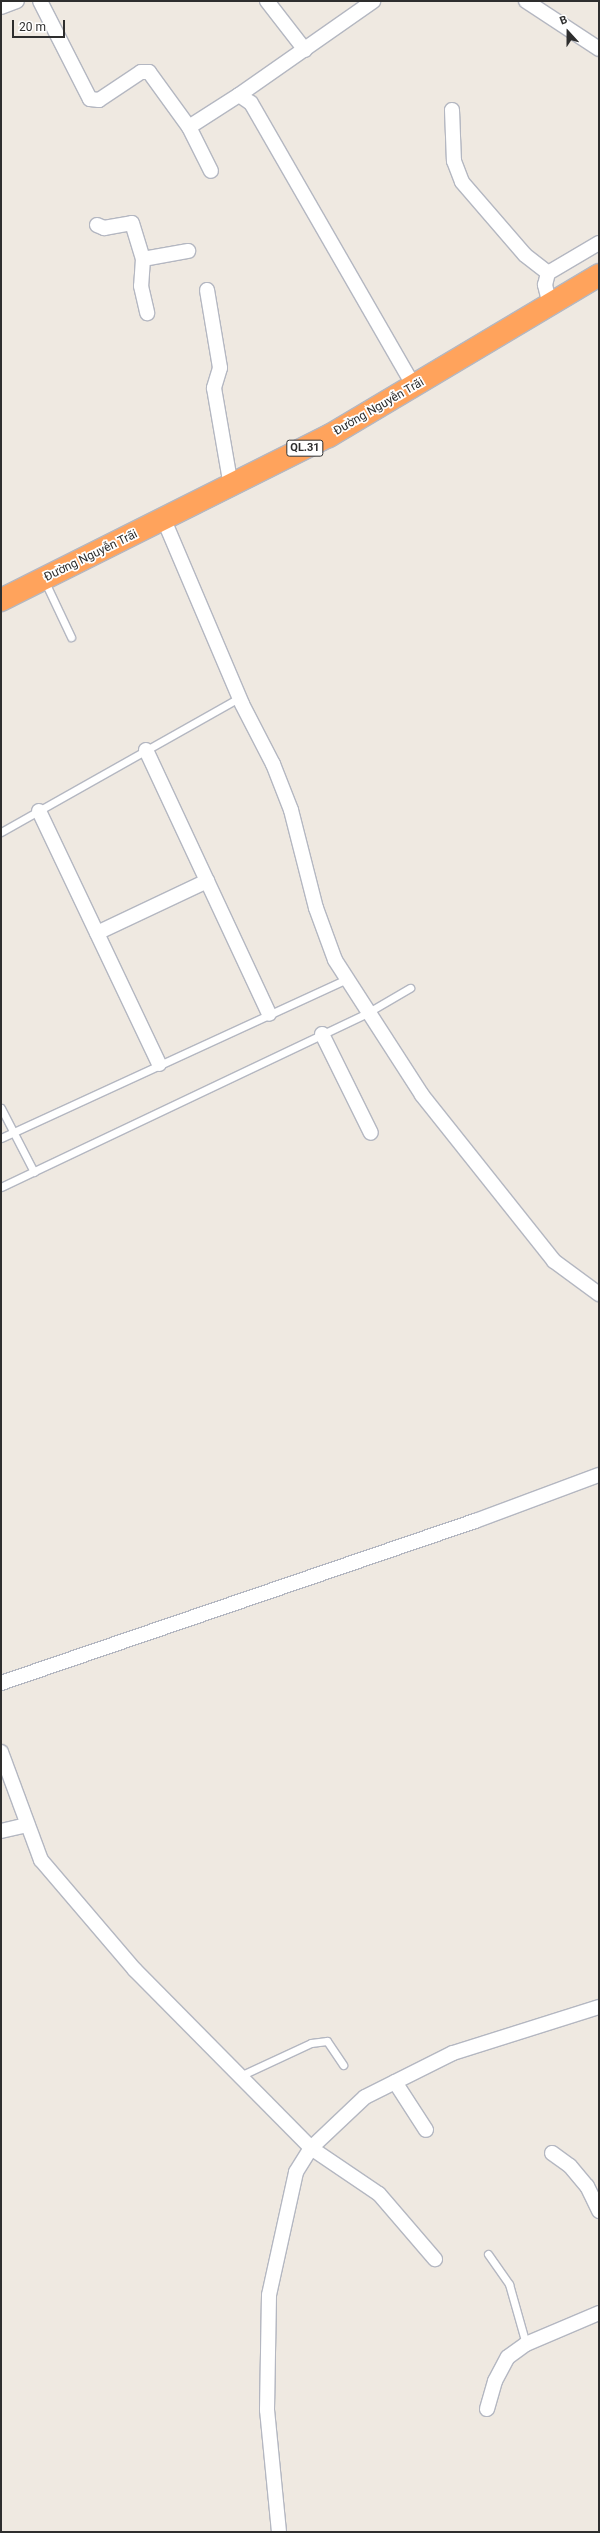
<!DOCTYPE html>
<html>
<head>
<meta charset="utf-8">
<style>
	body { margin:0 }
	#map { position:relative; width:600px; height:2533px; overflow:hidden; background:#efe9e1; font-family:Roboto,sans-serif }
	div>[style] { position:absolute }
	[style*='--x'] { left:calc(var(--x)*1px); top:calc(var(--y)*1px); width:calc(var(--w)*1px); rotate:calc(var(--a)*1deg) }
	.roads { filter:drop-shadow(1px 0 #b4b7c1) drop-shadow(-1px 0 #b4b7c1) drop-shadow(0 1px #b4b7c1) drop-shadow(0 -1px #b4b7c1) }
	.lane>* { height:7px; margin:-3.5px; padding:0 3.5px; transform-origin:3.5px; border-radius:3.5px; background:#fff }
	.street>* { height:14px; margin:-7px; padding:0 7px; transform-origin:7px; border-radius:7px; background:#fff }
	.highway>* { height:22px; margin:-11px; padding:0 11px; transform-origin:11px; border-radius:11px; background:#ffa35c }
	span { translate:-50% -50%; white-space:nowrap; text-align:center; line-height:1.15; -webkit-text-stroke:3.5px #fff; paint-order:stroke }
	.shield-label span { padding:1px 3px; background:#fff; border:1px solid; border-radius:3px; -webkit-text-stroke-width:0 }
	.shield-label { font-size:11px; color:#2e2e2e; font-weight:700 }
	.street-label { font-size:12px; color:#2e2e2e }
	.frame { position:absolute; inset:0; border:2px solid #2e2e2e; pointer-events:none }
	.north { position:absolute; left:548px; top:12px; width:40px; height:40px; -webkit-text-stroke:3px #fff; paint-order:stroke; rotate:339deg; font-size:11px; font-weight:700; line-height:16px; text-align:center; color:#2e2e2e }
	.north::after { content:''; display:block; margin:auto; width:14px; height:18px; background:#2e2e2e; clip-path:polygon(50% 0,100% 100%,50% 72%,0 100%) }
	.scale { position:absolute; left:12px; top:20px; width:53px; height:18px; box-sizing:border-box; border:2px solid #2e2e2e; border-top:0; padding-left:5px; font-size:12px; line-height:14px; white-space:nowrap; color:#2e2e2e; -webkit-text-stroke:3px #fff; paint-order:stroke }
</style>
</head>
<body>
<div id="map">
	<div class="roads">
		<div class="lane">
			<div style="--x:45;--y:582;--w:61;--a:64.7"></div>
			<div style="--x:1;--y:832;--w:273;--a:-29.4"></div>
			<div style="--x:1;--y:1108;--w:72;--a:62.7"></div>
			<div style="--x:1;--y:1138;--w:380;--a:-24.7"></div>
			<div style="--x:1;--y:1187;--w:405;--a:-25.4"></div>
			<div style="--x:367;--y:1013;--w:50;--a:-30.2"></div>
			<div style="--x:240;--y:2076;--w:78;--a:-24.9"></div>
			<div style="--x:311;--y:2043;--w:16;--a:-7"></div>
			<div style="--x:327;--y:2041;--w:29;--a:56"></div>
			<div style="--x:488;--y:2254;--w:37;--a:55"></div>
			<div style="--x:509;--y:2284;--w:62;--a:74.2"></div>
		</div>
		<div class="street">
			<div style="--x:40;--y:1;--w:110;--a:63"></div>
			<div style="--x:90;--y:99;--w:9;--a:6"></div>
			<div style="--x:99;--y:100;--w:50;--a:-33.7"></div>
			<div style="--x:141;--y:72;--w:8;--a:0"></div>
			<div style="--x:149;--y:72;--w:68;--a:54"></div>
			<div style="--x:189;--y:127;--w:49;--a:63.4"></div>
			<div style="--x:267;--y:1;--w:62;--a:52.2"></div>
			<div style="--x:526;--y:1;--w:87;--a:33.3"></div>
			<div style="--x:1;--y:7;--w:17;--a:-21"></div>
			<div style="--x:239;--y:95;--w:164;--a:-35"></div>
			<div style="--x:452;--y:110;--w:51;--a:87.8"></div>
			<div style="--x:454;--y:161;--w:22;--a:69"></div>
			<div style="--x:462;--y:182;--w:96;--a:49.2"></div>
			<div style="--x:525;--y:255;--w:29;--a:38"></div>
			<div style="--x:189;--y:127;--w:59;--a:-32.6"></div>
			<div style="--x:239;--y:95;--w:14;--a:34"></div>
			<div style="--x:251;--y:103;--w:327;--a:60.1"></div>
			<div style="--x:97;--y:225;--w:8;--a:23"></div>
			<div style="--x:104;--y:228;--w:28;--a:-10"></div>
			<div style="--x:132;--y:223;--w:38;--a:73"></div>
			<div style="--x:143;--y:259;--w:46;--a:-10.1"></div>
			<div style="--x:143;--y:259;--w:27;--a:94"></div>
			<div style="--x:141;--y:286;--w:28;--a:77"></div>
			<div style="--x:207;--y:290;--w:79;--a:80.5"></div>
			<div style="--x:220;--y:368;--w:21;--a:107"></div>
			<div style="--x:214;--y:388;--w:99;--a:80.2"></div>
			<div style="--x:550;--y:305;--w:21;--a:-104"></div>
			<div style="--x:545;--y:285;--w:12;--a:-76"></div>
			<div style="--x:548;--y:273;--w:59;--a:-30.5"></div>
			<div style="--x:164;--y:520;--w:200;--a:67"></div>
			<div style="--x:242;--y:704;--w:68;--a:62.7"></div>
			<div style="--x:273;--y:764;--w:49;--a:68.6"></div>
			<div style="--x:291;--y:810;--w:101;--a:75.7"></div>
			<div style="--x:316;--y:908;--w:55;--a:69.9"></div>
			<div style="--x:335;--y:960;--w:161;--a:57.2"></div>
			<div style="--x:422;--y:1095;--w:212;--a:51.5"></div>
			<div style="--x:554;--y:1261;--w:56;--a:36.3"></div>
			<div style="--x:146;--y:750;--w:291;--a:65"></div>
			<div style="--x:39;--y:811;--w:280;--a:64.6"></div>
			<div style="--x:97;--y:933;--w:122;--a:-25.3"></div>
			<div style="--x:322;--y:1034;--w:110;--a:63.7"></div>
			<div style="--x:1;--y:1683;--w:501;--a:-18.87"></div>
			<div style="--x:475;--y:1521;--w:132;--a:-20.4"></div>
			<div style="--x:1;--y:1752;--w:115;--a:69.7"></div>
			<div style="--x:41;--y:1860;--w:145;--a:49.5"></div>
			<div style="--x:135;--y:1970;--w:250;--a:45.3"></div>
			<div style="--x:311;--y:2148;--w:82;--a:34.1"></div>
			<div style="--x:379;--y:2194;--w:86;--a:49.3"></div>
			<div style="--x:1;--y:1831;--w:26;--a:-13"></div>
			<div style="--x:395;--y:2082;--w:57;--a:57.1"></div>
			<div style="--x:552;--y:2153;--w:22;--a:36"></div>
			<div style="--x:570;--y:2166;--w:26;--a:50"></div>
			<div style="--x:587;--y:2186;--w:28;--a:64"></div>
			<div style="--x:487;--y:2409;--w:29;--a:-74"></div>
			<div style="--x:495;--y:2381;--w:27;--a:-62"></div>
			<div style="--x:508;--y:2357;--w:22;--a:-36"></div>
			<div style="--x:526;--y:2344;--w:79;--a:-23"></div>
			<div style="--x:279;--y:2532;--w:123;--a:-95.6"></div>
			<div style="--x:267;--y:2410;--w:115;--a:-89"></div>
			<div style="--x:269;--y:2295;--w:126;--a:-77.6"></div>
			<div style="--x:296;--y:2172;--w:28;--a:-58"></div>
			<div style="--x:311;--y:2148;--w:74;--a:-43.4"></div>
			<div style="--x:365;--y:2097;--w:98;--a:-26.6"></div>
			<div style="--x:453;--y:2053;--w:153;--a:-17.5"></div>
		</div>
		<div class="highway">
			<div style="--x:1;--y:600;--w:367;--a:-26.6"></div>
			<div style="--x:329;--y:436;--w:314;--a:-30.8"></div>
		</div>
	</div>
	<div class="shield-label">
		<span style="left:305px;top:448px">QL.31</span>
	</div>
	<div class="street-label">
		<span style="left:379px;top:407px;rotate:-30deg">Đường Nguyễn Trãi</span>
		<span style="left:91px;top:556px;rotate:-26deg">Đường Nguyễn Trãi</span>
	</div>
	<div class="frame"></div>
	<div class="north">B</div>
	<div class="scale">20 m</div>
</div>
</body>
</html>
